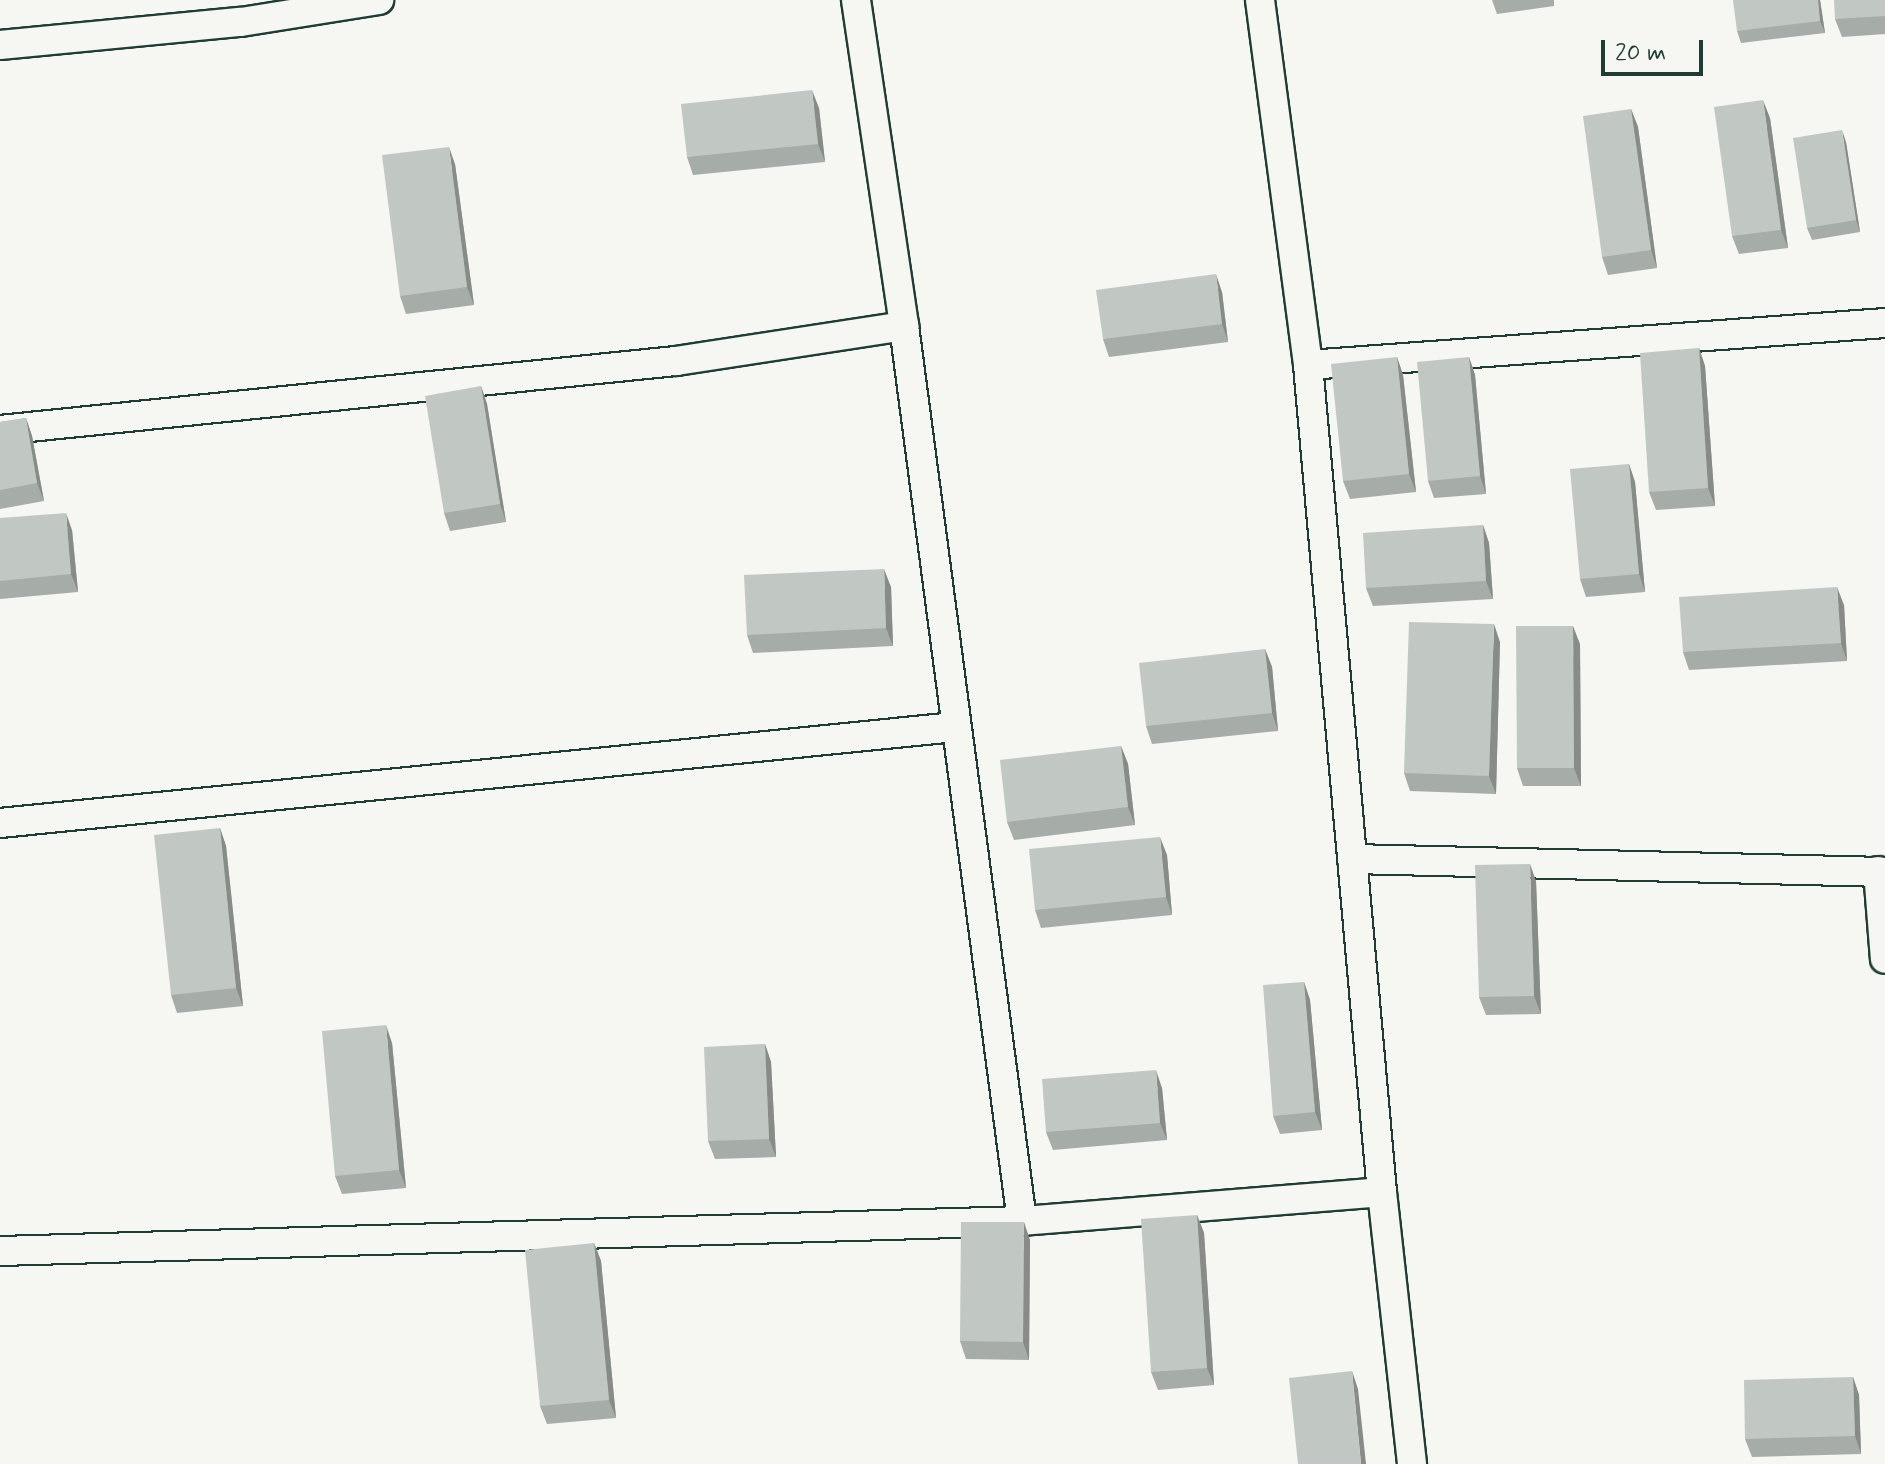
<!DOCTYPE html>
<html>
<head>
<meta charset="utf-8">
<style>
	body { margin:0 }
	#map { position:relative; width:1885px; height:1464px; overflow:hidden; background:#f6f6f2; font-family:Mynerve,sans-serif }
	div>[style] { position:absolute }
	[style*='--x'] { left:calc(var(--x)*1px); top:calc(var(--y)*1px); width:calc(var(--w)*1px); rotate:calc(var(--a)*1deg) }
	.roads { filter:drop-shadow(2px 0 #1f3d34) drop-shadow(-2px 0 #1f3d34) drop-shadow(0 2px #1f3d34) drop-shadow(0 -2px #1f3d34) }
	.street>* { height:28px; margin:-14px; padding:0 14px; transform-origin:14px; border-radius:14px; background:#f6f6f2 }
	.wall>* { inset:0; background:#a6aca8 }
	.shaded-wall>* { inset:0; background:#878c88 }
	.building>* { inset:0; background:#c1c8c3 }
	span { translate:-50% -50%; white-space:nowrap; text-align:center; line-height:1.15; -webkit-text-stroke:6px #f6f6f2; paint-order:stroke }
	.scale { position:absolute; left:1601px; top:40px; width:102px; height:36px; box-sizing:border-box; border:4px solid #1f3d34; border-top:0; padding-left:10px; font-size:24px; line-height:28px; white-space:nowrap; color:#1f3d34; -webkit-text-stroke:6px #f6f6f2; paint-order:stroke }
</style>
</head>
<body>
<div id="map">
	<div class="roads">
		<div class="street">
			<div style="--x:856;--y:0;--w:330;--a:81.6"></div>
			<div style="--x:1260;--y:0;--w:368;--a:82.5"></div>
			<div style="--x:1308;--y:365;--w:830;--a:84.89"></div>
			<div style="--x:1382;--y:1192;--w:274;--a:83.7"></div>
			<div style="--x:0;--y:45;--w:242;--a:-5.5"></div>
			<div style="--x:241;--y:22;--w:140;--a:-9.1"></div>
			<div style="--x:1308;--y:365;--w:579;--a:-4.16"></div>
			<div style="--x:0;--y:430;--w:680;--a:-5.83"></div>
			<div style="--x:676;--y:361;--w:231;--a:-8.7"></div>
			<div style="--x:904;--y:326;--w:903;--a:82.49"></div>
			<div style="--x:0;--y:823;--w:960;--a:-5.74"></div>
			<div style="--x:1352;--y:859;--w:533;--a:1.4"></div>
			<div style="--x:1878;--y:871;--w:88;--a:85.5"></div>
			<div style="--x:0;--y:1251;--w:1022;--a:-1.68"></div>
			<div style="--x:1022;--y:1221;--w:361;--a:-4.6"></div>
		</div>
	</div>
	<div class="wall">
		<div style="clip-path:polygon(1492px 0,1554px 0,1554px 6px,1497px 14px)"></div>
		<div style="clip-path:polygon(1820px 0,1825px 33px,1741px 43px,1737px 31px)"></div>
		<div style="clip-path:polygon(1885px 0,1885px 34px,1842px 37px,1835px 19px)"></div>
		<div style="clip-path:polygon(819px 108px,825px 162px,693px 175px,687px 157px)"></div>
		<div style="clip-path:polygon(1631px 109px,1638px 127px,1657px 268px,1608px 275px,1602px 257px)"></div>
		<div style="clip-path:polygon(1770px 118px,1788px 248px,1739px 254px,1732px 236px)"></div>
		<div style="clip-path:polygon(1846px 142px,1860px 232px,1812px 240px,1807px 228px)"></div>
		<div style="clip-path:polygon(455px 164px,474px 305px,406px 314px,400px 296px)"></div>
		<div style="clip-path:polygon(1222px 292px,1228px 342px,1109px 357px,1103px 339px)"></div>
		<div style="clip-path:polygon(1699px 348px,1705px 366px,1715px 506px,1656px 510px,1649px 492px)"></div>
		<div style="clip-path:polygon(1397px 357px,1403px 375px,1416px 492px,1350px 499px,1343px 481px)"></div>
		<div style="clip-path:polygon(1469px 357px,1475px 375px,1486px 494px,1434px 498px,1428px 481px)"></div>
		<div style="clip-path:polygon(481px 386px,487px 404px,506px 522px,450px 531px,444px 513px)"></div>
		<div style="clip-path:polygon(26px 418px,32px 436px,44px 501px,0 509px,0 422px)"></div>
		<div style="clip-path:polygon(1629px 464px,1635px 482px,1645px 592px,1586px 597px,1580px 579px)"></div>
		<div style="clip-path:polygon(0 518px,72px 530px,78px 592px,0 599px)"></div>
		<div style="clip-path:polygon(1483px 525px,1489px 543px,1493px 599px,1373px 606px,1366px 588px)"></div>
		<div style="clip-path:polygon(891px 587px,893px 646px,753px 653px,747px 635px)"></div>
		<div style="clip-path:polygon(1844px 605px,1847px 661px,1689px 670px,1683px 652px)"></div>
		<div style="clip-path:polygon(1500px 642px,1496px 794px,1410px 791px,1404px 773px)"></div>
		<div style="clip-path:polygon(1580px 644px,1581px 786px,1523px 786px,1517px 768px)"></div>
		<div style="clip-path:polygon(1265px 649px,1272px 667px,1278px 731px,1152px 744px,1146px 726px)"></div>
		<div style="clip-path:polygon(1121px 746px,1128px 764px,1135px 825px,1014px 840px,1007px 822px)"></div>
		<div style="clip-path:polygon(220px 828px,226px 846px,243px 1006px,177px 1013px,171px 995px)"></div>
		<div style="clip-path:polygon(1167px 855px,1172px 915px,1041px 928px,1035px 910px)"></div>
		<div style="clip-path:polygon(1536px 881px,1541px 1014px,1486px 1015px,1479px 997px)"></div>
		<div style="clip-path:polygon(1304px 982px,1310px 1000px,1322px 1130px,1280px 1134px,1273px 1116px)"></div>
		<div style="clip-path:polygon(392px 1043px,406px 1188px,342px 1194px,335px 1176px)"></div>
		<div style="clip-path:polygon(765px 1044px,771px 1062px,776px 1157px,715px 1159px,708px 1141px)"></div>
		<div style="clip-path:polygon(1162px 1088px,1167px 1140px,1053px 1150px,1046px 1132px)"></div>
		<div style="clip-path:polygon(1197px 1215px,1204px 1233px,1214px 1385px,1158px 1390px,1151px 1372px)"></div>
		<div style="clip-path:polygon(1030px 1240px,1029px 1360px,966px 1359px,960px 1341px)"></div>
		<div style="clip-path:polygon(594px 1243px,601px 1261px,616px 1418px,547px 1424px,540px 1406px)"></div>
		<div style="clip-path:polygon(1853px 1377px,1859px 1395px,1861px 1454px,1752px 1457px,1745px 1439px)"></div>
	</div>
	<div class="shaded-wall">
		<div style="clip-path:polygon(1818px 0,1820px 0,1825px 33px,1820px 21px)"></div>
		<div style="clip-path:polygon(812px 90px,819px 108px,825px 162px,818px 144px)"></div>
		<div style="clip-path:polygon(1763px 100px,1770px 118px,1788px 248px,1781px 230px)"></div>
		<div style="clip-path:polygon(1631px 109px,1638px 127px,1657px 268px,1651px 250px)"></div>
		<div style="clip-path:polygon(1842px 130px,1846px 142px,1860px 232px,1856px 220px)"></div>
		<div style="clip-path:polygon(449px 147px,455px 164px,474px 305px,467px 287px)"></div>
		<div style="clip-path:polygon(1216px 274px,1222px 292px,1228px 342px,1222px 324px)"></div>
		<div style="clip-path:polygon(1699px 348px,1705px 366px,1715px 506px,1708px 488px)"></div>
		<div style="clip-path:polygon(1397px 357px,1403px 375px,1416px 492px,1409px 474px)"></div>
		<div style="clip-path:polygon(1469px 357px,1475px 375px,1486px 494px,1480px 476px)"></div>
		<div style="clip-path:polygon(481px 386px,487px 404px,506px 522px,500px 504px)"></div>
		<div style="clip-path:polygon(26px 418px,32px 436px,44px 501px,37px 483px)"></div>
		<div style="clip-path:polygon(1629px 464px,1635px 482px,1645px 592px,1639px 574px)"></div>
		<div style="clip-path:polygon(66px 513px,72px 530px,78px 592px,71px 574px)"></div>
		<div style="clip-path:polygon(1483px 525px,1489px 543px,1493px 599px,1486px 581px)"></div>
		<div style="clip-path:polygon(884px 569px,891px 587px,893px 646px,886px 628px)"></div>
		<div style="clip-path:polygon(1837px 587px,1844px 605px,1847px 661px,1841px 643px)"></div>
		<div style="clip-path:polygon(1494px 624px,1500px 642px,1496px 794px,1489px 776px)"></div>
		<div style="clip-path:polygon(1573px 626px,1580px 644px,1581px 786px,1574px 768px)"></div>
		<div style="clip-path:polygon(1265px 649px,1272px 667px,1278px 731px,1272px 713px)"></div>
		<div style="clip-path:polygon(1121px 746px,1128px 764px,1135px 825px,1128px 807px)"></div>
		<div style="clip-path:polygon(220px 828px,226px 846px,243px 1006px,236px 988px)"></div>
		<div style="clip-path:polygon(1160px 837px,1167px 855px,1172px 915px,1166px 897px)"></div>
		<div style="clip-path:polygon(1530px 864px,1536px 881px,1541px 1014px,1534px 996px)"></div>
		<div style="clip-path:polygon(1304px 982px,1310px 1000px,1322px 1130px,1315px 1112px)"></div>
		<div style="clip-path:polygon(386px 1025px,392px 1043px,406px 1188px,399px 1170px)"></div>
		<div style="clip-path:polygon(765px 1044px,771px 1062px,776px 1157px,769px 1139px)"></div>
		<div style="clip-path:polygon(1156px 1070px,1162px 1088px,1167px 1140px,1160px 1123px)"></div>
		<div style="clip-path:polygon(1197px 1215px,1204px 1233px,1214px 1385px,1207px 1368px)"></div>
		<div style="clip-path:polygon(1024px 1222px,1030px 1240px,1029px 1360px,1023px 1342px)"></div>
		<div style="clip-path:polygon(594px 1243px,601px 1261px,616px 1418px,609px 1400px)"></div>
		<div style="clip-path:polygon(1352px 1371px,1358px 1389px,1366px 1464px,1361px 1464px)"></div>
		<div style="clip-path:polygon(1853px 1377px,1859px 1395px,1861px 1454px,1855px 1436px)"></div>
	</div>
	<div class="building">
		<div style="clip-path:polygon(1733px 0,1818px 0,1820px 21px,1737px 31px)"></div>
		<div style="clip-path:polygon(1834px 0,1885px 0,1885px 16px,1835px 19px)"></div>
		<div style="clip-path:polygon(812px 90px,818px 144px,687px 157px,681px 104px)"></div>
		<div style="clip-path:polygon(1763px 100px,1781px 230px,1732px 236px,1714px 107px)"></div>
		<div style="clip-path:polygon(1631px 109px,1651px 250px,1602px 257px,1583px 116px)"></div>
		<div style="clip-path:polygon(1842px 130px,1856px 220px,1807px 228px,1793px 138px)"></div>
		<div style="clip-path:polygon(449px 147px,467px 287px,400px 296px,382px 155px)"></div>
		<div style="clip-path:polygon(1216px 274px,1222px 324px,1103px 339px,1096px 290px)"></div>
		<div style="clip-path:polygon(1699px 348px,1708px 488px,1649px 492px,1640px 353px)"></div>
		<div style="clip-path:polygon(1397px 357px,1409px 474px,1343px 481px,1331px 364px)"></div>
		<div style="clip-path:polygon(1469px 357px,1480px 476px,1428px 481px,1417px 362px)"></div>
		<div style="clip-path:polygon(481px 386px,500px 504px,444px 513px,425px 396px)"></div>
		<div style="clip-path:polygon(26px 418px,37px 483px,0 490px,0 422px)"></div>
		<div style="clip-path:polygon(1629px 464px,1639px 574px,1580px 579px,1570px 469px)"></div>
		<div style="clip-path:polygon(66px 513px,71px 574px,0 581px,0 518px)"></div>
		<div style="clip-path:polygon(1483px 525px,1486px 581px,1366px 588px,1363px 533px)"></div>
		<div style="clip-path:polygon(884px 569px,886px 628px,747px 635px,744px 575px)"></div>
		<div style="clip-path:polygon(1837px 587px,1841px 643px,1683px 652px,1679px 597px)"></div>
		<div style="clip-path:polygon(1409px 622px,1494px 624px,1489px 776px,1404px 773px)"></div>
		<div style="clip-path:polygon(1516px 626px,1573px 626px,1574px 768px,1517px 768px)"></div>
		<div style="clip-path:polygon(1265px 649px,1272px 713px,1146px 726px,1139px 663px)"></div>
		<div style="clip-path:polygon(1121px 746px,1128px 807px,1007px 822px,1000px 760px)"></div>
		<div style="clip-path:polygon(220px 828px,236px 988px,171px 995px,154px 835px)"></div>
		<div style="clip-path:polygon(1160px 837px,1166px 897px,1035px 910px,1029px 849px)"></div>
		<div style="clip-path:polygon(1530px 864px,1534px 996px,1479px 997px,1475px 865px)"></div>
		<div style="clip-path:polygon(1304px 982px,1315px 1112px,1273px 1116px,1263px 985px)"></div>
		<div style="clip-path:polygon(386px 1025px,399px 1170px,335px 1176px,322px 1031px)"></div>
		<div style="clip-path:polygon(765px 1044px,769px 1139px,708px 1141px,704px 1047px)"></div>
		<div style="clip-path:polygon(1156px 1070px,1160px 1123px,1046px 1132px,1042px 1079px)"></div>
		<div style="clip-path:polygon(1197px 1215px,1207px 1368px,1151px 1372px,1141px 1219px)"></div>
		<div style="clip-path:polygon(961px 1222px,1024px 1222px,1023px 1342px,960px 1341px)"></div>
		<div style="clip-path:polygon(594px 1243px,609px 1400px,540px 1406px,525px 1250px)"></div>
		<div style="clip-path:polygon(1352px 1371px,1361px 1464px,1298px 1464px,1289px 1378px)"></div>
		<div style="clip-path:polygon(1853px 1377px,1855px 1436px,1745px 1439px,1744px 1380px)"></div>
	</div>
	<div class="scale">20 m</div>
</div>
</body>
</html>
